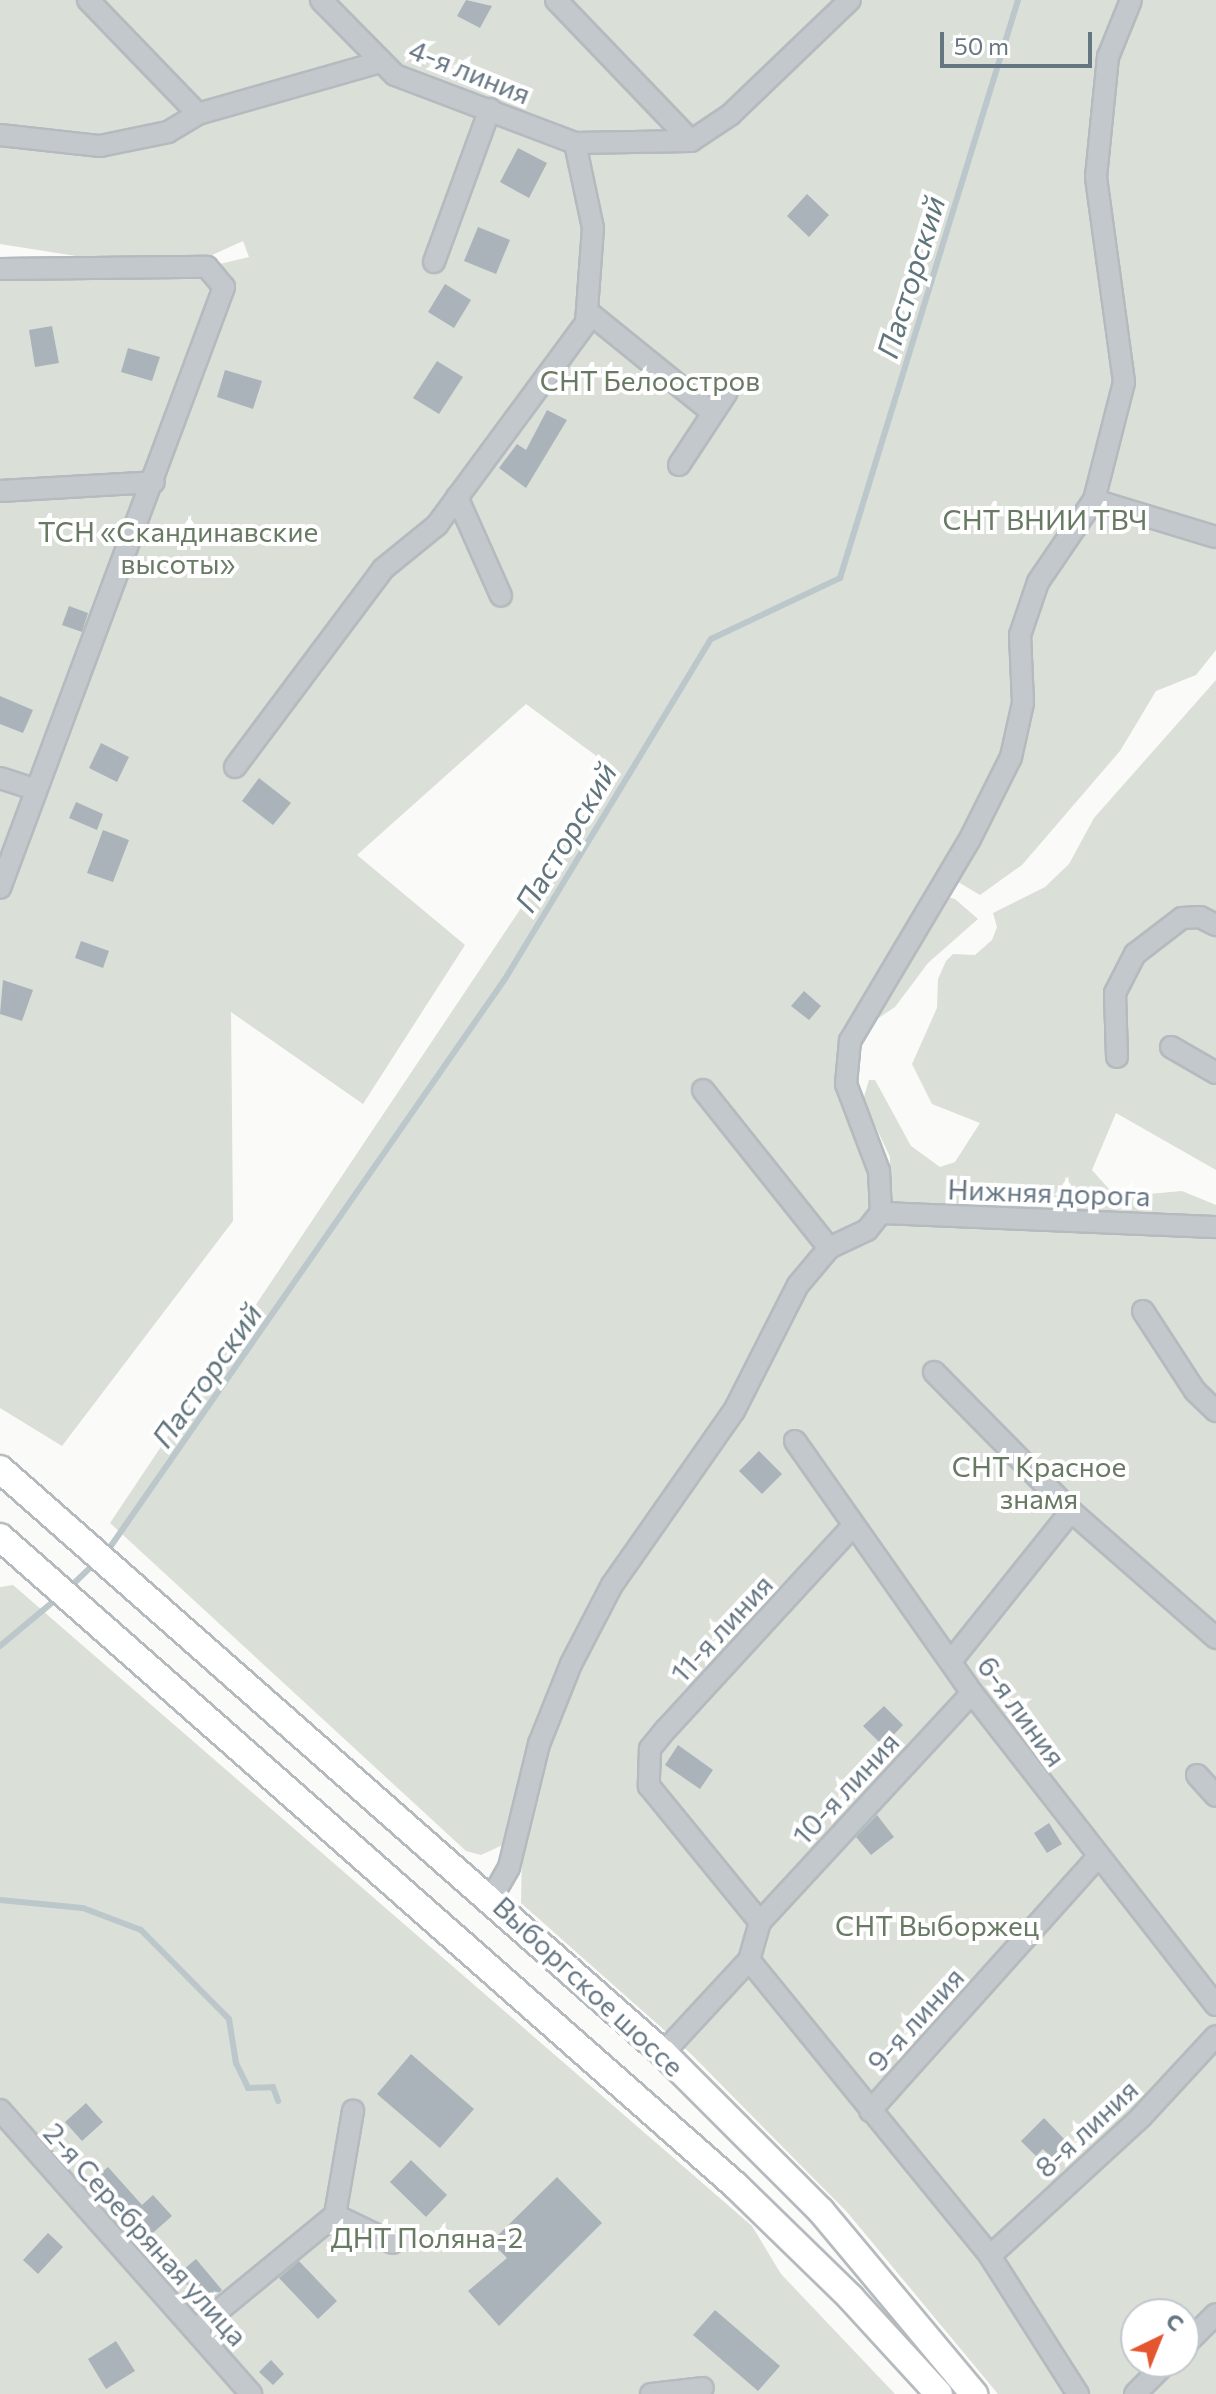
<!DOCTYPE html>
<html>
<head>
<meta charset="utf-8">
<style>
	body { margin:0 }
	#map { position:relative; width:1216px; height:2394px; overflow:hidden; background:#fafaf8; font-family:Commissioner,sans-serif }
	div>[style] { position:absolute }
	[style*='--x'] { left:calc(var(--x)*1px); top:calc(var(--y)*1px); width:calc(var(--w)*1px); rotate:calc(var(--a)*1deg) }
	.green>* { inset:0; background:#dadfd7 }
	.stream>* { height:6px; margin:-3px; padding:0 3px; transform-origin:3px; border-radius:3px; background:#bbc7cb }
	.building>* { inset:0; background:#aab3b9 }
	.roads { filter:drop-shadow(2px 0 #b5babe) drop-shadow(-2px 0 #b5babe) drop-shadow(0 2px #b5babe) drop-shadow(0 -2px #b5babe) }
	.minor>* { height:20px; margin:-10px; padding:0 10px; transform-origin:10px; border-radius:10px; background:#c3c8cc }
	.major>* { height:26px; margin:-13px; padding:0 13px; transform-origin:13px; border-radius:13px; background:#fff }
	span { translate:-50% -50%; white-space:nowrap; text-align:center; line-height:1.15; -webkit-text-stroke:8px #fff; paint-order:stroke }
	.street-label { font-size:28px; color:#657683 }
	.park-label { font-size:28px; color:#687a64 }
	.water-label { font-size:30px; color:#60757c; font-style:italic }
	.north { position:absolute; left:1120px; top:2298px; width:80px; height:80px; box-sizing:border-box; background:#fff; border:2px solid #c1c8cd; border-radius:50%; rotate:43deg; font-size:22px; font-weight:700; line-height:32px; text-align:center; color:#657683 }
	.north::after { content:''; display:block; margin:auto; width:28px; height:36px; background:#e4572e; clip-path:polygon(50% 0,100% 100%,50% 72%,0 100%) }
	.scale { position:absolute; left:940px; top:32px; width:152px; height:36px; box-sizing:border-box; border:4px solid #657683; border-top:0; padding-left:10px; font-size:24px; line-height:28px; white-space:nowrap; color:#657683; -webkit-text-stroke:6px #fff; paint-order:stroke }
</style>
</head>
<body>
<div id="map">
	<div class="green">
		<div style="clip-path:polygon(evenodd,0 0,1216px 0,1216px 650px,1196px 675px,1156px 691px,1120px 751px,1022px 865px,980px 895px,948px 876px,847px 1052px,890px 1207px,890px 1157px,863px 1100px,869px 1080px,875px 1080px,911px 1146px,940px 1167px,955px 1162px,980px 1123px,932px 1104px,912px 1064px,937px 1008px,938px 979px,946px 961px,953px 954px,975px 955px,992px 940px,997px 927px,993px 913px,1045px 887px,1069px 864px,1094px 818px,1216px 680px,1216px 1170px,1116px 1113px,1092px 1170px,1116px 1197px,1182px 1191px,1216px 1205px,1216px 2394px,998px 2394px,847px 2212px,690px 2053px,521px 1903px,522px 1852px,507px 1843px,481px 1855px,466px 1851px,110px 1523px,614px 769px,526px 704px,357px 855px,465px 945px,363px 1104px,231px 1012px,233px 1221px,62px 1446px,0 1408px,0 269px,207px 267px,249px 257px,243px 241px,210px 256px,108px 261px,0 244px,0 0,1136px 2314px,1184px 2314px,1184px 2362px,1136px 2362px,1136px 2314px)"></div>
		<div style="clip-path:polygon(942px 896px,955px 899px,978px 919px,928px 963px,895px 1007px,871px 1023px,906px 971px)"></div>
		<div style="clip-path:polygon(13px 1585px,752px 2226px,781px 2274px,895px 2394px,0 2394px,0 1587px)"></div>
	</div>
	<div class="stream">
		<div style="--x:106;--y:1553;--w:699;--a:-55.2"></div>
		<div style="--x:505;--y:979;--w:398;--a:-58.8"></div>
		<div style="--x:711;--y:639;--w:143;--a:-25.3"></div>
		<div style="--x:840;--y:578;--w:605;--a:-72.88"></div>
		<div style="--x:68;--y:1589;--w:37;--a:-44"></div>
		<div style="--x:0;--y:1646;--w:78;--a:-39.8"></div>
		<div style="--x:0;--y:1900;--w:83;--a:5.5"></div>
		<div style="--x:83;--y:1908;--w:62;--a:20.8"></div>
		<div style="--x:141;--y:1930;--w:125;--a:45.3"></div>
		<div style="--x:229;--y:2019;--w:45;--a:81"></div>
		<div style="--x:236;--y:2063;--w:28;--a:64"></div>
		<div style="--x:248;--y:2088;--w:25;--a:-2"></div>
		<div style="--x:273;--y:2087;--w:15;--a:70"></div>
	</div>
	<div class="building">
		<div style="clip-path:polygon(466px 0,492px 6px,480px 28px,457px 16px)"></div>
		<div style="clip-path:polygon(518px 148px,547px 163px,529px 198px,500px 182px)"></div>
		<div style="clip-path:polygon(807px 194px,829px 215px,809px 237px,787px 216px)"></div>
		<div style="clip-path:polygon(478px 227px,510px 240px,496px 274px,464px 261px)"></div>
		<div style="clip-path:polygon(445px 284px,471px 300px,454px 328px,428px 312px)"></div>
		<div style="clip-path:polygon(52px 326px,59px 363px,35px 367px,29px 330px)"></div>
		<div style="clip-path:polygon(128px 348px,160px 357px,152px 381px,121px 372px)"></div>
		<div style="clip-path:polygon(437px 361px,463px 377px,439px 414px,413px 398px)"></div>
		<div style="clip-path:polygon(225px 370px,262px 381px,253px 409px,217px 397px)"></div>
		<div style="clip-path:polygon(547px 410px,567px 420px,526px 488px,499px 468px,517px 444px,526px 450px)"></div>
		<div style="clip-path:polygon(69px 606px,88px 613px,82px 632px,62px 625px)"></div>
		<div style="clip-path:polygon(0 696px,33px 710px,23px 733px,0 724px)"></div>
		<div style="clip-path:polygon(101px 743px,129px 757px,117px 782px,89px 768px)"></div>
		<div style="clip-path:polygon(259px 778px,291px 803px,273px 825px,242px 801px)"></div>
		<div style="clip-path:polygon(76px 802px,103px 814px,97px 830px,69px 818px)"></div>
		<div style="clip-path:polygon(103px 830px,129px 840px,113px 882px,87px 873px)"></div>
		<div style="clip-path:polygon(81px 941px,109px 951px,103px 968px,75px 958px)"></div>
		<div style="clip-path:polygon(3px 980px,33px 990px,22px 1021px,0 1014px)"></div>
		<div style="clip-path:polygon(804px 991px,821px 1006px,809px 1020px,791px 1006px)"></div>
		<div style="clip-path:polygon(759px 1451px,782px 1474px,762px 1494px,739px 1471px)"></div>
		<div style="clip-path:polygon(884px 1706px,903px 1725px,883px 1746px,863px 1726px)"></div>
		<div style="clip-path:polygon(678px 1745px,713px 1770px,700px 1789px,665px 1765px)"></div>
		<div style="clip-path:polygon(877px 1815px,894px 1837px,871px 1855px,856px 1837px)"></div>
		<div style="clip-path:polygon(1049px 1823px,1062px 1844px,1047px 1853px,1034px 1833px)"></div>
		<div style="clip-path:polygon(411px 2054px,474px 2109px,440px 2148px,377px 2094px)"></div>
		<div style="clip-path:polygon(86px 2103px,103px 2122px,82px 2141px,65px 2122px)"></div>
		<div style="clip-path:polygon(1044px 2118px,1067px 2142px,1052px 2158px,1043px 2149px,1036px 2156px,1021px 2141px)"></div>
		<div style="clip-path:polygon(411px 2160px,447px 2195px,426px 2217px,390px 2182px)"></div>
		<div style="clip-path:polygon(108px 2167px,142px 2205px,153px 2195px,172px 2216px,146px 2239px,92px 2181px)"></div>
		<div style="clip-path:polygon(557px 2177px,602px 2223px,499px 2326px,468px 2291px,507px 2258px,491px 2242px)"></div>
		<div style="clip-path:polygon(48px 2233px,63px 2247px,38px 2274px,23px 2260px)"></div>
		<div style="clip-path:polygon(196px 2259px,222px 2290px,204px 2306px,178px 2274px)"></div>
		<div style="clip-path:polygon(299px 2261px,337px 2301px,318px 2319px,279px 2278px)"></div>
		<div style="clip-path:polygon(715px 2310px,780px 2366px,758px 2391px,693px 2335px)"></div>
		<div style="clip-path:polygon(116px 2341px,135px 2371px,106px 2389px,88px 2359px)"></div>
		<div style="clip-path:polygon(271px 2360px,284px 2374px,273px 2385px,259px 2372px)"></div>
	</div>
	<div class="roads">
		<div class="minor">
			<div style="--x:88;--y:0;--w:158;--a:46"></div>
			<div style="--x:321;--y:0;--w:105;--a:45.4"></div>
			<div style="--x:395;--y:75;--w:192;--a:20.7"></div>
			<div style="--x:575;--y:143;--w:116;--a:-1"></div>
			<div style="--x:691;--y:141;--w:47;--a:-33.7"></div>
			<div style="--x:730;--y:115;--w:166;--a:-43.8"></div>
			<div style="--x:556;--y:0;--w:195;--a:46.2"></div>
			<div style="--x:0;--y:135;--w:101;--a:6.3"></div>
			<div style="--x:100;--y:146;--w:69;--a:-11.6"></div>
			<div style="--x:168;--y:132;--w:35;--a:-31"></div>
			<div style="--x:198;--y:114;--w:190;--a:-15.9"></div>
			<div style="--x:434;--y:262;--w:163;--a:-69.9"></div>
			<div style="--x:0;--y:269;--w:207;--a:-0.6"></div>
			<div style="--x:207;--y:267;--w:26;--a:50"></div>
			<div style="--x:224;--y:287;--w:641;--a:110.44"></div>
			<div style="--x:587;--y:311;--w:162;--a:39"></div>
			<div style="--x:679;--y:465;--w:87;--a:-56.7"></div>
			<div style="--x:0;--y:491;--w:154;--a:-3.3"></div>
			<div style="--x:457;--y:497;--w:108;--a:66"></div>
			<div style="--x:1094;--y:500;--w:127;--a:16.9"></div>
			<div style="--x:235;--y:767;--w:247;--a:-53.2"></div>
			<div style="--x:383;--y:569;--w:70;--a:-39.2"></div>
			<div style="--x:437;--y:525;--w:251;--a:-53.6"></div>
			<div style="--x:586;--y:323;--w:95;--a:-85.8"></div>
			<div style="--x:593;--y:228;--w:87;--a:-102"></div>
			<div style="--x:0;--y:778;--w:35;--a:18"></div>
			<div style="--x:1171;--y:1047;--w:52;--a:30"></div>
			<div style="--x:1117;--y:1057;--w:64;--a:-91.8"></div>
			<div style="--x:1115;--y:993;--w:44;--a:-62.9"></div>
			<div style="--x:1135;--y:954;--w:59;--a:-37.5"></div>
			<div style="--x:1182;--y:918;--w:18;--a:-3"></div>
			<div style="--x:1200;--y:917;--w:18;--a:27"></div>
			<div style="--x:703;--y:1090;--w:202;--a:51.4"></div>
			<div style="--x:881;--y:1213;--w:335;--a:2.4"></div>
			<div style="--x:1143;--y:1311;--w:95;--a:57"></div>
			<div style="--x:1195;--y:1391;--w:29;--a:44"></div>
			<div style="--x:934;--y:1372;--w:195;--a:45.4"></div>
			<div style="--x:1071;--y:1511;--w:193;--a:41.2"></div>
			<div style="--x:795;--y:1441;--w:308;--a:54.9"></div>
			<div style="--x:972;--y:1693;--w:396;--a:52"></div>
			<div style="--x:852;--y:1527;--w:275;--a:132.6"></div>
			<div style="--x:666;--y:1729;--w:26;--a:129"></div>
			<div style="--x:650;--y:1749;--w:37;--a:92"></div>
			<div style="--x:649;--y:1786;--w:176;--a:50.8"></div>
			<div style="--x:760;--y:1922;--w:40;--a:106"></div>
			<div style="--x:749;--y:1960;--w:382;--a:50.8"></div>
			<div style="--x:990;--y:2256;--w:164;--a:57.5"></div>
			<div style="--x:951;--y:1661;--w:192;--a:-51.3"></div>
			<div style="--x:1197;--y:1775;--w:28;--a:48"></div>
			<div style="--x:492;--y:1897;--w:34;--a:-60"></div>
			<div style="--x:509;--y:1867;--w:127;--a:-76.3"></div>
			<div style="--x:539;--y:1744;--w:86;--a:-68.2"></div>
			<div style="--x:571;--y:1664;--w:89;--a:-62.6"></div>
			<div style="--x:612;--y:1585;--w:213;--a:-55"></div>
			<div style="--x:734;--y:1411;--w:141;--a:-63.1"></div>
			<div style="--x:798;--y:1285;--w:48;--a:-50"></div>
			<div style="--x:829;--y:1248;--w:42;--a:-25.3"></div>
			<div style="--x:867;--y:1230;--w:22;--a:-51"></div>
			<div style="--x:881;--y:1213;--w:42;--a:-92.7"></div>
			<div style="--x:879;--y:1171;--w:93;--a:-110.8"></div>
			<div style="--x:846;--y:1084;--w:43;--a:-84.7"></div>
			<div style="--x:850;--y:1041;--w:235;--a:-59.3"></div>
			<div style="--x:970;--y:839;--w:92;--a:-63.4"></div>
			<div style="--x:1011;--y:757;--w:55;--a:-77.5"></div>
			<div style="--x:1023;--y:703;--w:68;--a:-92.5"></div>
			<div style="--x:1020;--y:635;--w:56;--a:-71.2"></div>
			<div style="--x:1038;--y:582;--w:99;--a:-55.7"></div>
			<div style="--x:1094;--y:500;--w:122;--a:-75.7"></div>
			<div style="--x:1124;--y:382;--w:207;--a:-97.8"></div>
			<div style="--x:1096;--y:177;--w:121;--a:-84.3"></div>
			<div style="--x:1108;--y:57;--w:61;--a:-68"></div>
			<div style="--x:760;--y:1922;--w:312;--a:-47.2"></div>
			<div style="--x:663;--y:2053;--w:127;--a:-47.2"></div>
			<div style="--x:0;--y:2110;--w:379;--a:48.5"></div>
			<div style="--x:870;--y:2111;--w:340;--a:-48.1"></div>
			<div style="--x:335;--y:2215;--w:64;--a:25.8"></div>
			<div style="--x:990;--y:2256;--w:205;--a:-42.6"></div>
			<div style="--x:1141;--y:2117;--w:110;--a:-47.2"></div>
			<div style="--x:195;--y:2330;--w:181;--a:-39.4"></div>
			<div style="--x:335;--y:2215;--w:106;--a:-80.2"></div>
			<div style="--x:1184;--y:2346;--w:45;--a:-45"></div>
			<div style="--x:651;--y:2394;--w:52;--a:-6.6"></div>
			<div style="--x:1135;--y:2394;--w:45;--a:-45"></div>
		</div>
		<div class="major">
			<div style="--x:0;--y:1469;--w:884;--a:41.38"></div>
			<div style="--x:663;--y:2053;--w:223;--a:45"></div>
			<div style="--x:821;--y:2211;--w:239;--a:50.1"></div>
			<div style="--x:0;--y:1537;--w:980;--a:41.4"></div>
			<div style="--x:735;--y:2185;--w:162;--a:44.2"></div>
			<div style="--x:851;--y:2298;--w:130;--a:47.5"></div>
		</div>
	</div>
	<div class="street-label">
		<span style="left:470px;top:71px;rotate:22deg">4-я линия</span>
		<span style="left:1049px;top:1192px;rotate:2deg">Нижняя дорога</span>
		<span style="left:721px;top:1628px;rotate:-47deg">11-я линия</span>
		<span style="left:1022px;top:1711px;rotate:54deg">6-я линия</span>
		<span style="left:845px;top:1788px;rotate:-47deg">10-я линия</span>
		<span style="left:589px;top:1986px;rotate:43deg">Выборгское шоссе</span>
		<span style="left:915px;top:2019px;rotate:-48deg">9-я линия</span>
		<span style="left:1086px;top:2128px;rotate:-43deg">8-я линия</span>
		<span style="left:146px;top:2234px;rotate:48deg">2-я Серебряная улица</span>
	</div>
	<div class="park-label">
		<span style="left:650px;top:380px">СНТ Белоостров</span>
		<span style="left:1045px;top:519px">СНТ ВНИИ ТВЧ</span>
		<span style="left:178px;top:547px">ТСН «Скандинавские<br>высоты»</span>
		<span style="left:1039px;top:1482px">СНТ Красное<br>знамя</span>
		<span style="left:937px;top:1925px">СНТ Выборжец</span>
		<span style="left:427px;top:2237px">ДНТ Поляна-2</span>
	</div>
	<div class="water-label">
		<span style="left:910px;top:277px;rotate:-73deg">Пасторский</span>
		<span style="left:565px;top:837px;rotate:-59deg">Пасторский</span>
		<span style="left:206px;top:1375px;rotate:-55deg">Пасторский</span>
	</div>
	<div class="north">С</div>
	<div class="scale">50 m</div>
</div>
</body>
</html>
